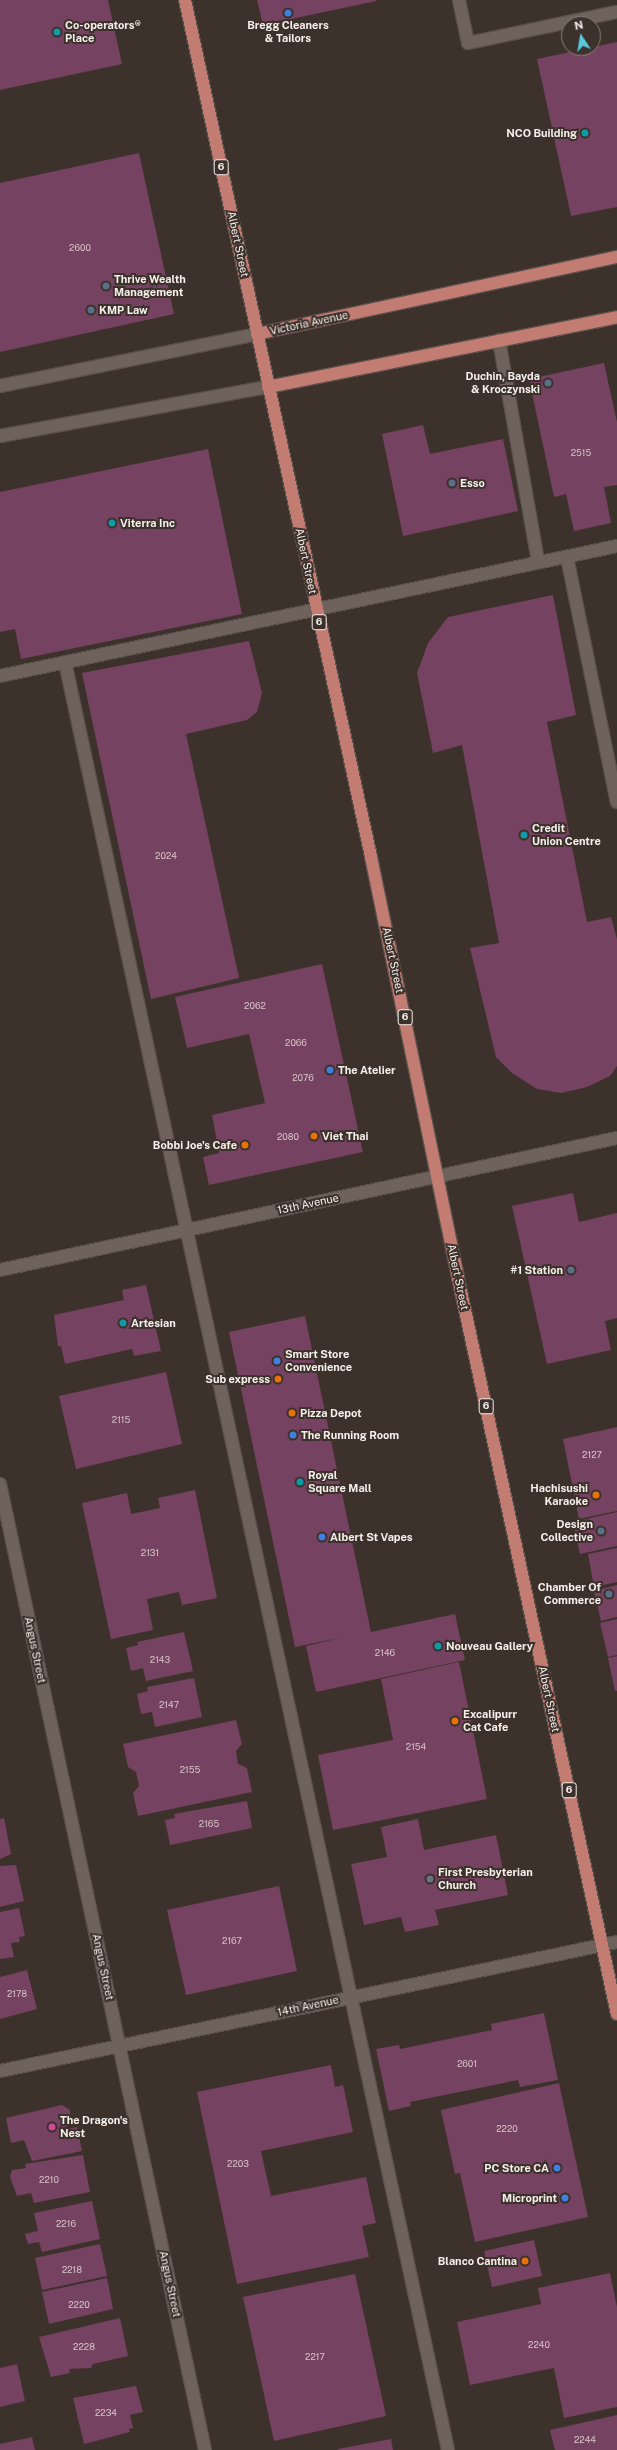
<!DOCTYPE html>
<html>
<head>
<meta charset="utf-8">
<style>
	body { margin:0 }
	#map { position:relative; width:617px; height:2450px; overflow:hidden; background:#3c312b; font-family:"Public Sans",sans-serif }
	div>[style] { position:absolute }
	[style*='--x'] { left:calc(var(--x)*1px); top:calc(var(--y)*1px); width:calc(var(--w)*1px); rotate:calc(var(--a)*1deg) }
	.building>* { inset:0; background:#764261 }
	.roads { filter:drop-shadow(1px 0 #5a504c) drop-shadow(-1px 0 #5a504c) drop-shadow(0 1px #5a504c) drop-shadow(0 -1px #5a504c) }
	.minor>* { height:12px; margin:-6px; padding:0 6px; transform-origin:6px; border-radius:6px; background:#6f625c }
	.major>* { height:12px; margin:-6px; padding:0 6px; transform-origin:6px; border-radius:6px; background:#c27c72 }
	.dots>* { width:11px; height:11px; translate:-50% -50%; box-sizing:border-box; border:2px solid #3c312b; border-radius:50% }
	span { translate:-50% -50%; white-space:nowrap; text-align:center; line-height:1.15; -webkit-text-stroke:4px #3c312b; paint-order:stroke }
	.number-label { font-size:9px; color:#d7c4c9 }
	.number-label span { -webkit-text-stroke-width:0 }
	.shield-label span { padding:1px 3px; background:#3c312b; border:1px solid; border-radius:3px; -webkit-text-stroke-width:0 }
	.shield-label { font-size:10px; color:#f7efec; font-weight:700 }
	.poi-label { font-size:11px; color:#f7efec; font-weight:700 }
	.left { translate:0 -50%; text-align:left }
	.right { translate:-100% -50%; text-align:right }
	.street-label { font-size:11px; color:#f7efec }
	.north { position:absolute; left:561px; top:16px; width:40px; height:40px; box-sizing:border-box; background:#3c312b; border:1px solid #877d78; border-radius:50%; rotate:348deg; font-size:11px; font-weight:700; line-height:16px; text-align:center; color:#f7efec }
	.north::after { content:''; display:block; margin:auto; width:14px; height:18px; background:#56c9e0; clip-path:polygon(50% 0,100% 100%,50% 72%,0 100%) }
</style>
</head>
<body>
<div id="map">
	<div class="building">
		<div style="clip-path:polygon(0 0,108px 0,122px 64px,0 90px)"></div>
		<div style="clip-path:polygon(257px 0,376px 0,376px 1px,263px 25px)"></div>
		<div style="clip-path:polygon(617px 42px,617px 207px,571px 216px,537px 59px)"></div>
		<div style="clip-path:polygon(139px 153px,174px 314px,0 352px,0 183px)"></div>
		<div style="clip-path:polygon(604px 363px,617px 422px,617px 485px,604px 487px,611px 523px,574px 531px,566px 494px,554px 497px,529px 379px)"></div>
		<div style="clip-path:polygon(423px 425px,430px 454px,503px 439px,518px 511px,403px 536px,382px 434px)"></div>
		<div style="clip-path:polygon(208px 449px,242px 614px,21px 659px,15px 629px,0 632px,0 492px)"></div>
		<div style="clip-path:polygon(553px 595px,576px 715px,547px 722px,587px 922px,611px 917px,617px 939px,617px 1066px,610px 1076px,587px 1087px,561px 1093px,537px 1089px,512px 1073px,496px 1057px,470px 948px,499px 943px,462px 745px,433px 753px,417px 673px,428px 643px,448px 617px)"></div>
		<div style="clip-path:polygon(249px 641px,262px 693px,257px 712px,247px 720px,186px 734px,239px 978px,151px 999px,82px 673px)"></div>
		<div style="clip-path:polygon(322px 964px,363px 1152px,209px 1185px,203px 1157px,219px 1153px,212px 1115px,265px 1103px,249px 1034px,187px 1048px,175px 997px)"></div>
		<div style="clip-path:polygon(573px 1193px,579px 1222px,617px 1213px,617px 1318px,605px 1321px,611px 1350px,547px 1364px,512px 1206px)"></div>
		<div style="clip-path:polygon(146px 1285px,161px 1351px,134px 1356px,132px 1349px,65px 1364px,61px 1346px,58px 1346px,54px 1315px,124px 1300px,122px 1290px)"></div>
		<div style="clip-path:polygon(305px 1316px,371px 1632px,455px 1614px,465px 1660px,316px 1692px,306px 1646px,344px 1637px,295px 1647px,229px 1332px)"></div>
		<div style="clip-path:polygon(166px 1372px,182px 1444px,76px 1469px,59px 1396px)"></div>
		<div style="clip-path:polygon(617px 1427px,617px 1511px,579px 1519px,563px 1439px)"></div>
		<div style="clip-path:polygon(195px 1490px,217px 1598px,182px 1605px,179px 1592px,147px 1599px,153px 1630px,111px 1639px,82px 1503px,127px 1493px,131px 1514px,160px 1508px,158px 1498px)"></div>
		<div style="clip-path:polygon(617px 1512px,617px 1546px,580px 1554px,573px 1522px)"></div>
		<div style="clip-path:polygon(617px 1548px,617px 1582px,594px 1587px,588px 1554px)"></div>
		<div style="clip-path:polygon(617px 1585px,617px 1617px,601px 1621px,594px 1591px)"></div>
		<div style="clip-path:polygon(617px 1619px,617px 1655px,608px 1657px,600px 1623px)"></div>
		<div style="clip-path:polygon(184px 1632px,193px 1671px,146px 1681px,143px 1668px,131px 1671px,126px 1648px,138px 1645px,137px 1642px)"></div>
		<div style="clip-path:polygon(617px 1656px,617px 1691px,615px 1691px,608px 1658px)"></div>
		<div style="clip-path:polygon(459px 1662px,487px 1799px,333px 1830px,318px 1755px,393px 1740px,381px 1679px)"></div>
		<div style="clip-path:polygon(194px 1678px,202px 1717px,155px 1727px,152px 1712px,141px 1714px,137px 1694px,148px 1691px,147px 1687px)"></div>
		<div style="clip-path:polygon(236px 1720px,242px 1744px,236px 1751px,238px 1764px,247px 1768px,252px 1792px,138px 1816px,133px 1793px,139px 1786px,136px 1772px,128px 1767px,123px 1744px)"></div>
		<div style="clip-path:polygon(247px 1801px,252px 1828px,170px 1845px,165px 1820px,175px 1818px,174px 1814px)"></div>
		<div style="clip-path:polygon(4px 1818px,11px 1854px,0 1859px,0 1819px)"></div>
		<div style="clip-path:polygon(418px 1819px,424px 1850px,496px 1835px,508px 1895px,435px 1910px,439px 1925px,405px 1932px,401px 1917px,364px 1925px,351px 1864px,387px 1857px,381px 1827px)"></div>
		<div style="clip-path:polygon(16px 1865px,24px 1901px,0 1907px,0 1866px)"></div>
		<div style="clip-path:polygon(279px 1886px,297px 1971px,186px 1995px,167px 1910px)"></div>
		<div style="clip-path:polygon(19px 1908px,25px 1936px,19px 1937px,20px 1942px,11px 1943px,14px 1957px,0 1959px,0 1912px)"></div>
		<div style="clip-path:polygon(27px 1970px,37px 2009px,0 2019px,0 1977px)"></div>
		<div style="clip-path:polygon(544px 2013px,558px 2080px,520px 2087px,518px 2080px,410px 2102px,411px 2106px,389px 2111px,376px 2049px,399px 2045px,400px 2049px,492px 2030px,491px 2024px)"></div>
		<div style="clip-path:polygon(331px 2065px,335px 2087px,343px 2085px,353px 2132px,261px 2151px,271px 2196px,366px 2177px,376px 2223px,362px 2226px,369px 2257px,237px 2284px,197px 2092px)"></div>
		<div style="clip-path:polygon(559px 2083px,588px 2217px,475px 2242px,460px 2173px,455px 2174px,441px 2110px)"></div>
		<div style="clip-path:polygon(62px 2105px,70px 2110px,71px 2118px,66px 2125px,67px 2129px,77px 2127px,82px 2151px,32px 2161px,24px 2140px,11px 2143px,6px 2118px)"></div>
		<div style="clip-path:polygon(83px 2155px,90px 2192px,34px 2203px,31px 2193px,17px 2196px,10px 2177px,12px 2170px,26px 2168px,25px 2164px)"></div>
		<div style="clip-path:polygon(92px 2201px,100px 2239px,42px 2252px,39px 2242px,28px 2244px,25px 2234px,38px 2231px,34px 2213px)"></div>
		<div style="clip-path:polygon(534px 2240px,542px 2276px,492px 2287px,484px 2251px)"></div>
		<div style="clip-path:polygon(100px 2244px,107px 2276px,42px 2290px,35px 2258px)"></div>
		<div style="clip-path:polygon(610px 2273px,617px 2307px,617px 2407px,564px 2418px,554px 2368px,470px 2385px,457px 2322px,541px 2304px,538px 2288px)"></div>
		<div style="clip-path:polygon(355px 2274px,386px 2416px,274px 2441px,243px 2297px)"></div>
		<div style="clip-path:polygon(107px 2278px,113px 2309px,49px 2324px,42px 2292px)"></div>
		<div style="clip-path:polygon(120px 2318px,128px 2356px,93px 2364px,91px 2368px,69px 2369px,70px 2373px,51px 2377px,39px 2337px)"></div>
		<div style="clip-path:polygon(17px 2364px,25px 2401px,0 2407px,0 2368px)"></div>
		<div style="clip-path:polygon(136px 2386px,143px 2412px,130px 2415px,133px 2428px,129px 2429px,130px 2432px,84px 2444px,73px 2398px)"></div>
		<div style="clip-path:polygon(617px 2415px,617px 2450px,555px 2450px,550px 2430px)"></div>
		<div style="clip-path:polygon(32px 2437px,35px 2450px,0 2450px,0 2444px)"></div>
		<div style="clip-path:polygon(391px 2439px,393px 2450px,338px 2450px,338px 2449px)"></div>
	</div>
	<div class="roads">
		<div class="minor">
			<div style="--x:459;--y:0;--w:44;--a:78.2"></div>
			<div style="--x:468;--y:43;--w:152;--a:-11.8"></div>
			<div style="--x:499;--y:340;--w:225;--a:80"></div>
			<div style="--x:0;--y:386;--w:262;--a:-11.4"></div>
			<div style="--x:0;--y:436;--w:272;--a:-10.4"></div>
			<div style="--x:567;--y:557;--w:250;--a:78.5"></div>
			<div style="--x:65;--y:662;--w:1829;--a:77.91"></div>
			<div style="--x:0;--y:676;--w:631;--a:-11.9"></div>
			<div style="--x:0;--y:1270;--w:631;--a:-12.08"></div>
			<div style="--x:0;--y:1484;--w:988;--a:78.02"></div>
			<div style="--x:0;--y:2071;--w:630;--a:-11.81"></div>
		</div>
		<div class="major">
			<div style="--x:185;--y:0;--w:877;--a:77.75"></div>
			<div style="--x:371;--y:857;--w:425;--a:78.3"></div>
			<div style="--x:457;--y:1273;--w:758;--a:77.82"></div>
			<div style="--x:257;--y:334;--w:368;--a:-12.1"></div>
			<div style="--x:268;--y:387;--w:356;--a:-11.3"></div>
		</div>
	</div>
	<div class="dots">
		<div style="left:288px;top:13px;background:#3f7fe0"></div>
		<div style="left:57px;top:32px;background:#0f9aa8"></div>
		<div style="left:585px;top:133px;background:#0f9aa8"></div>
		<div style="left:106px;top:286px;background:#5c6f8a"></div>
		<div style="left:91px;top:310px;background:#5c6f8a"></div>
		<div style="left:548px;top:383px;background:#5c6f8a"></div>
		<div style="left:452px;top:483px;background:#5c6f8a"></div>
		<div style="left:112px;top:523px;background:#0f9aa8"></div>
		<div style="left:524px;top:835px;background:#0f9aa8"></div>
		<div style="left:330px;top:1070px;background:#3f7fe0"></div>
		<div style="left:314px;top:1136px;background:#e8710a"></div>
		<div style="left:245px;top:1145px;background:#e8710a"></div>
		<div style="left:571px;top:1270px;background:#5c6f8a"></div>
		<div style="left:123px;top:1323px;background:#0f9aa8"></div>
		<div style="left:277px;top:1361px;background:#3f7fe0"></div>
		<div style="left:278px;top:1379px;background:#e8710a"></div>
		<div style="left:292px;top:1413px;background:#e8710a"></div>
		<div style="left:293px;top:1435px;background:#3f7fe0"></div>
		<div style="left:300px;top:1482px;background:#0f9aa8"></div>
		<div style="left:596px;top:1495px;background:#e8710a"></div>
		<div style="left:601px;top:1531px;background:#5c6f8a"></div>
		<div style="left:322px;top:1537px;background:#3f7fe0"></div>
		<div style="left:609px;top:1594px;background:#5c6f8a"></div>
		<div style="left:438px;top:1646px;background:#0f9aa8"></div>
		<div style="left:455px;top:1721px;background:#e8710a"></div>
		<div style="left:430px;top:1879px;background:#6b7280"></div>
		<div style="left:52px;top:2127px;background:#d1479c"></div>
		<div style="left:557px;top:2168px;background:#3f7fe0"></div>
		<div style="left:565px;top:2198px;background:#3f7fe0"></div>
		<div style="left:525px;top:2261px;background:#e8710a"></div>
	</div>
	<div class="number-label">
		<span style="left:80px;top:248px">2600</span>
		<span style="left:581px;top:453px">2515</span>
		<span style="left:166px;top:856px">2024</span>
		<span style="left:255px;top:1006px">2062</span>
		<span style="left:296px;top:1043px">2066</span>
		<span style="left:303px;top:1078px">2076</span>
		<span style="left:288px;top:1137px">2080</span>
		<span style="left:121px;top:1420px">2115</span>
		<span style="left:592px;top:1455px">2127</span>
		<span style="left:150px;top:1553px">2131</span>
		<span style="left:385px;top:1653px">2146</span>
		<span style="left:160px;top:1660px">2143</span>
		<span style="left:169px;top:1705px">2147</span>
		<span style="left:416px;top:1747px">2154</span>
		<span style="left:190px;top:1770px">2155</span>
		<span style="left:209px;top:1824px">2165</span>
		<span style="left:232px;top:1941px">2167</span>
		<span style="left:17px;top:1994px">2178</span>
		<span style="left:467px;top:2064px">2601</span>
		<span style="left:507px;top:2129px">2220</span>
		<span style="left:238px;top:2164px">2203</span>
		<span style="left:49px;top:2180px">2210</span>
		<span style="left:66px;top:2224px">2216</span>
		<span style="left:72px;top:2270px">2218</span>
		<span style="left:79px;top:2305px">2220</span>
		<span style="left:539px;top:2345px">2240</span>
		<span style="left:84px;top:2347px">2228</span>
		<span style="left:315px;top:2357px">2217</span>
		<span style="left:106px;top:2413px">2234</span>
		<span style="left:585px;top:2440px">2244</span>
	</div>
	<div class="shield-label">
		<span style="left:221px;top:167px">6</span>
		<span style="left:319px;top:622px">6</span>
		<span style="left:405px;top:1017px">6</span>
		<span style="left:486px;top:1406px">6</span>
		<span style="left:569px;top:1790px">6</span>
	</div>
	<div class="poi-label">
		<span class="left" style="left:65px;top:32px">Co-operators®<br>Place</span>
		<span style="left:288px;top:32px">Bregg Cleaners<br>&amp; Tailors</span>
		<span class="right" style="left:577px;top:133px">NCO Building</span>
		<span class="left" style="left:114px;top:286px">Thrive Wealth<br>Management</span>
		<span class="left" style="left:99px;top:310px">KMP Law</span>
		<span class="right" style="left:540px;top:383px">Duchin, Bayda<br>&amp; Kroczynski</span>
		<span class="left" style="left:460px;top:483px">Esso</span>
		<span class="left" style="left:120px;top:523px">Viterra Inc</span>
		<span class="left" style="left:532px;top:835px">Credit<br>Union Centre</span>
		<span class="left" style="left:338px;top:1070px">The Atelier</span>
		<span class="left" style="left:322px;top:1136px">Viet Thai</span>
		<span class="right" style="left:237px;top:1145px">Bobbi Joe's Cafe</span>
		<span class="right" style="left:563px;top:1270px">#1 Station</span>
		<span class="left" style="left:131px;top:1323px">Artesian</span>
		<span class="left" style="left:285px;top:1361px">Smart Store<br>Convenience</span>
		<span class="right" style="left:270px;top:1379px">Sub express</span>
		<span class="left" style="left:300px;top:1413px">Pizza Depot</span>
		<span class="left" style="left:301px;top:1435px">The Running Room</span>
		<span class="left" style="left:308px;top:1482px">Royal<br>Square Mall</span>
		<span class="right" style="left:588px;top:1495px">Hachisushi<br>Karaoke</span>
		<span class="right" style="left:593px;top:1531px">Design<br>Collective</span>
		<span class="left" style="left:330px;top:1537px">Albert St Vapes</span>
		<span class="right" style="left:601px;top:1594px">Chamber Of<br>Commerce</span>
		<span class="left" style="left:446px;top:1646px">Nouveau Gallery</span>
		<span class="left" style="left:463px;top:1721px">Excalipurr<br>Cat Cafe</span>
		<span class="left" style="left:438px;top:1879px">First Presbyterian<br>Church</span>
		<span class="left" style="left:60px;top:2127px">The Dragon's<br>Nest</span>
		<span class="right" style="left:549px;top:2168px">PC Store CA</span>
		<span class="right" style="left:557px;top:2198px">Microprint</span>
		<span class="right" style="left:517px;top:2261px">Blanco Cantina</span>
	</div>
	<div class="street-label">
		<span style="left:238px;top:244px;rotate:78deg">Albert Street</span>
		<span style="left:309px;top:323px;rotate:-12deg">Victoria Avenue</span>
		<span style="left:306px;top:561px;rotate:78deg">Albert Street</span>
		<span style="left:393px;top:960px;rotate:78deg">Albert Street</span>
		<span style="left:308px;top:1204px;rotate:-12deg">13th Avenue</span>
		<span style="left:458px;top:1277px;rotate:78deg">Albert Street</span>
		<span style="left:35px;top:1650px;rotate:78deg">Angus Street</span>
		<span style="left:549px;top:1699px;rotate:78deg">Albert Street</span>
		<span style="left:103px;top:1967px;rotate:78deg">Angus Street</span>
		<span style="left:308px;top:2006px;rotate:-12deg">14th Avenue</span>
		<span style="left:170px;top:2284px;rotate:78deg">Angus Street</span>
	</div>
	<div class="north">N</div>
</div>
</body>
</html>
